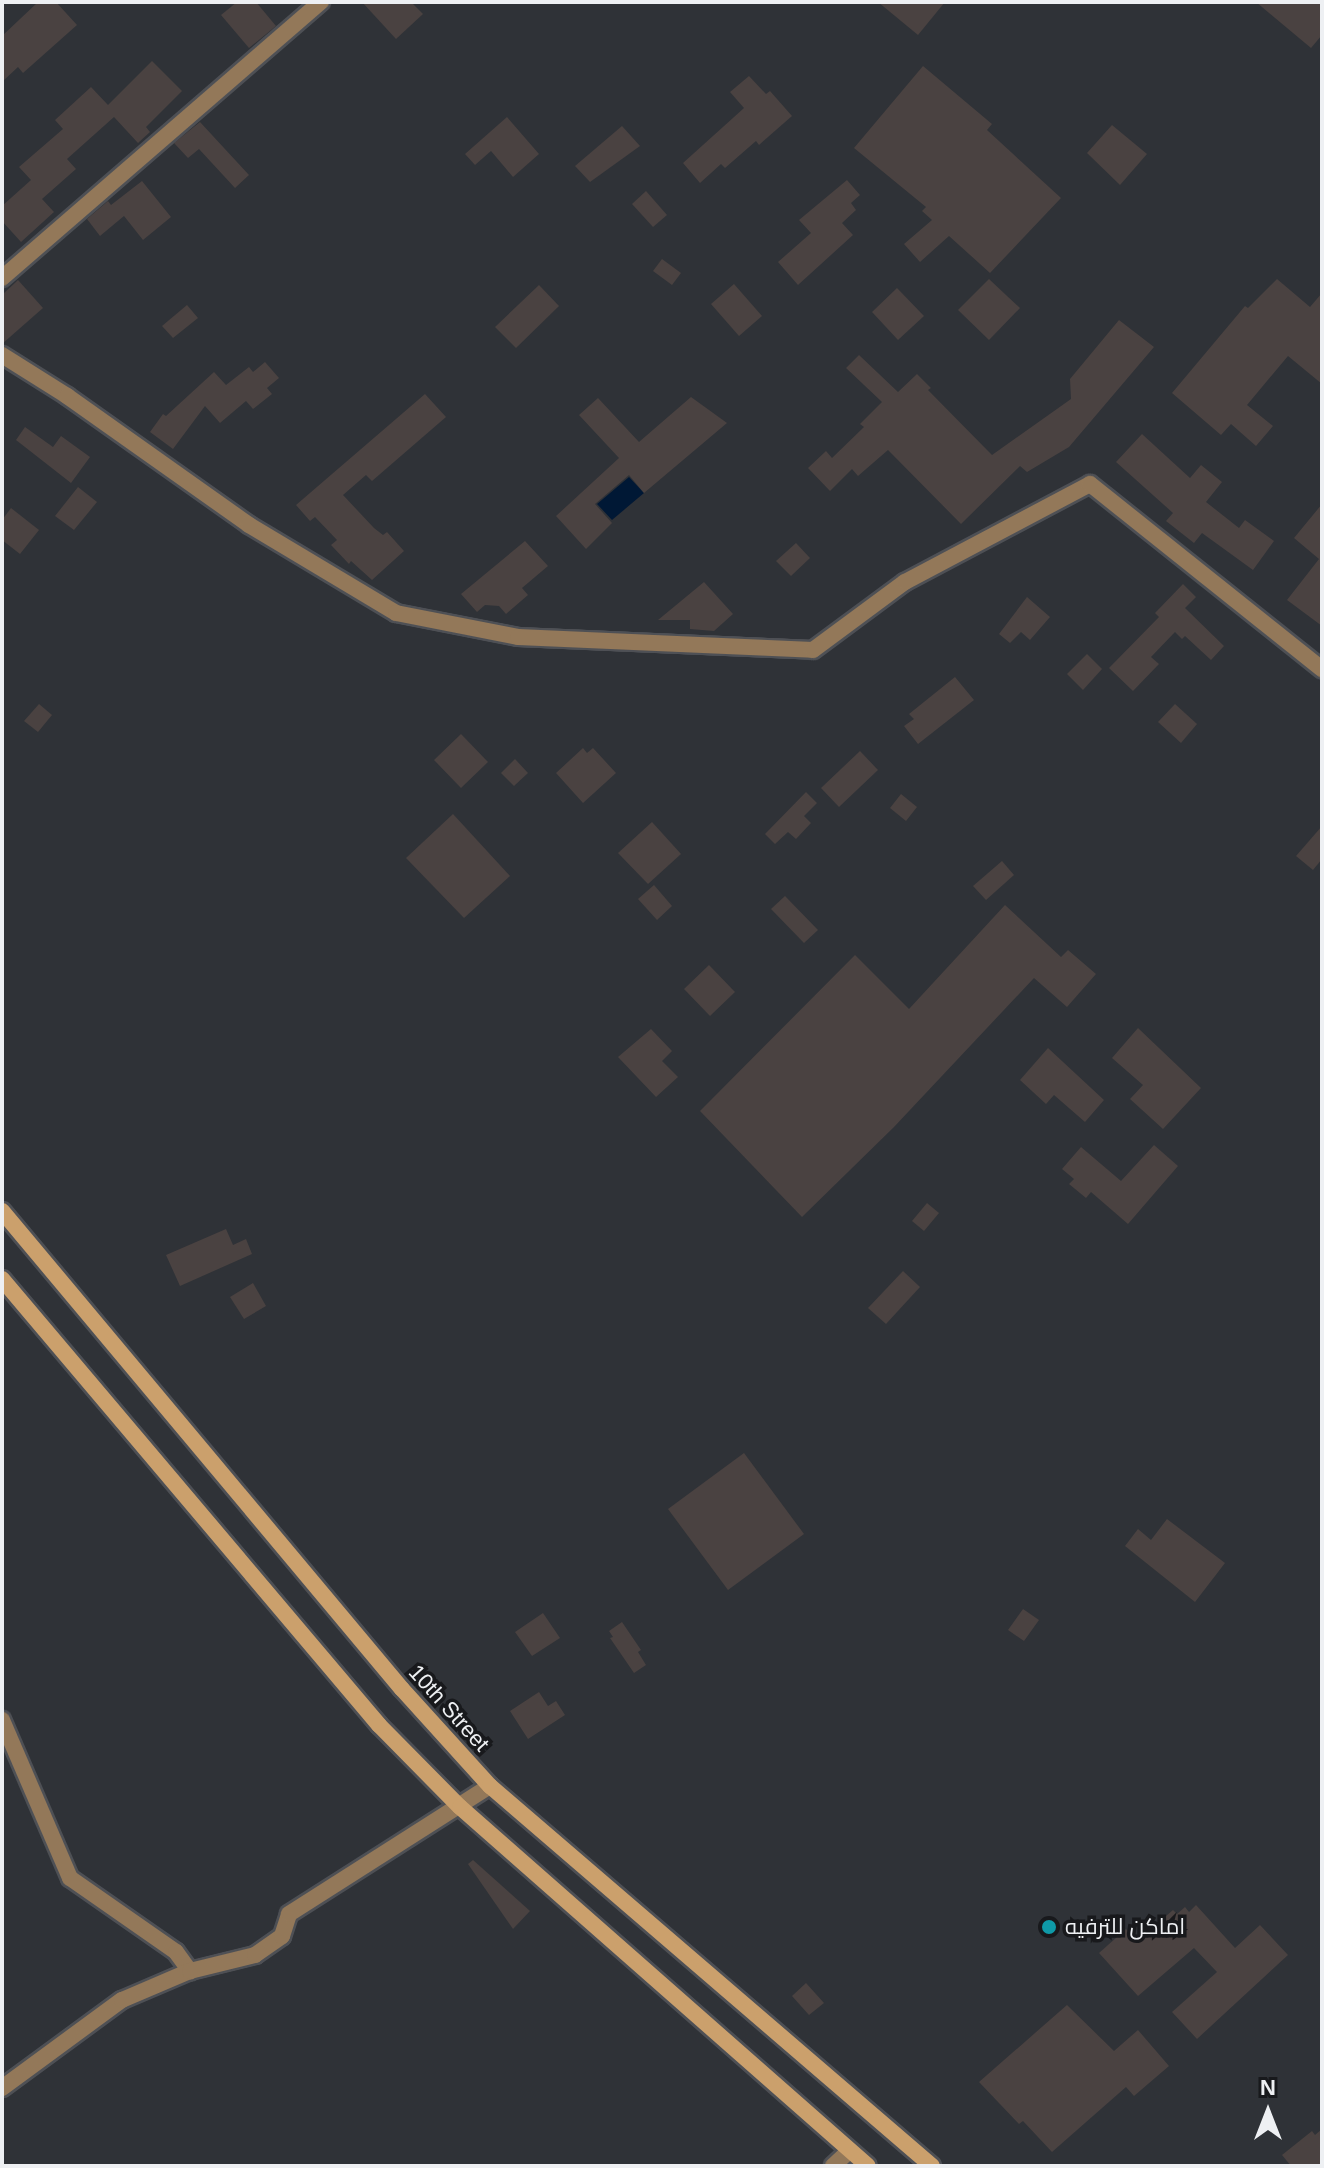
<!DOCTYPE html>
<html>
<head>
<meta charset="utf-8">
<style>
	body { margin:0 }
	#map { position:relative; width:1324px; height:2168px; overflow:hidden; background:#2f3237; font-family:Arial,Cairo,sans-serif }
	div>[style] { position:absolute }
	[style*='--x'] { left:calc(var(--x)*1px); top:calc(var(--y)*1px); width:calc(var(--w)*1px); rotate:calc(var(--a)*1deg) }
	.water>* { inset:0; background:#001835 }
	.building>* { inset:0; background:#4a4241 }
	.roads { filter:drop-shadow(2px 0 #4e5055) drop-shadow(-2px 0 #4e5055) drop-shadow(0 2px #4e5055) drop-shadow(0 -2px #4e5055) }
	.street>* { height:16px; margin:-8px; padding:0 8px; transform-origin:8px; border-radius:8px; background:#937859 }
	.secondary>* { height:16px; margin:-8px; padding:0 8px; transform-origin:8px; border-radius:8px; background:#cba06c }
	.dots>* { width:22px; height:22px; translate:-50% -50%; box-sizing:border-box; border:4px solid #18191c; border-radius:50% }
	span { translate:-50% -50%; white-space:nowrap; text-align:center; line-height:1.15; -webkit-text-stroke:7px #18191c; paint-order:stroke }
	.street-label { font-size:22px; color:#eef0f3 }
	.poi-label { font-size:22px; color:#eef0f3 }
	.left { translate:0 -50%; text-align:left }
	.frame { position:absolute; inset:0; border:4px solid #eef0f3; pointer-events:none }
	.north { position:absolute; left:1228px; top:2072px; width:80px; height:80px; -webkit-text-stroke:6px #18191c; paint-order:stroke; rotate:0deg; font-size:22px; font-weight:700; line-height:32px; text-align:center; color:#eef0f3 }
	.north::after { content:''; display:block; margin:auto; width:28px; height:36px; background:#eef0f3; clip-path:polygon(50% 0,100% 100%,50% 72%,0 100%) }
</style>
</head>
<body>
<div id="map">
	<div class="water">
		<div style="clip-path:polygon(629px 477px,644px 493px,612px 520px,597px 504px)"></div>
	</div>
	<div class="building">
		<div style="clip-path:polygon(38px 2px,56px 2px,77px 25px,23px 73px,18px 67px,2px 82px,2px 36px)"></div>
		<div style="clip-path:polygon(237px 2px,256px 2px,276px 26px,249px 48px,221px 15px)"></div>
		<div style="clip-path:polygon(362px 2px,411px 2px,423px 14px,396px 39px)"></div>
		<div style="clip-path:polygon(878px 2px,945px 2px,918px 35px)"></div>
		<div style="clip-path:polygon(1256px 2px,1322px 2px,1322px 35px,1311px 48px)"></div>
		<div style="clip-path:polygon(152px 61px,182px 91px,146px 127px,150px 132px,138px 143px,114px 117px,67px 159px,76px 169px,42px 199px,54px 212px,21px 242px,2px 221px,2px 206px,31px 180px,19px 167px,63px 129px,55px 120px,91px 87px,108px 105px)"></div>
		<div style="clip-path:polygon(923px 66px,992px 124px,987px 130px,1061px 198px,990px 273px,949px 236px,920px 262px,904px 244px,932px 220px,922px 211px,926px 207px,854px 148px)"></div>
		<div style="clip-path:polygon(749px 76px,766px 94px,770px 91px,792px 116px,759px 145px,756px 141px,725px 168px,721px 164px,700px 183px,683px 163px,744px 108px,730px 92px)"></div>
		<div style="clip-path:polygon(507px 117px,539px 154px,513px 177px,491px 151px,475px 165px,465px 154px)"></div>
		<div style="clip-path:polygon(200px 122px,249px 175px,235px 188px,199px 149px,188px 158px,174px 143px)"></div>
		<div style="clip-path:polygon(1112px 125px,1147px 154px,1120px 185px,1087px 153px)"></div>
		<div style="clip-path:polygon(622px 126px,640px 146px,590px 182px,575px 166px)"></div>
		<div style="clip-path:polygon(847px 180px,860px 195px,851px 203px,856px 210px,842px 223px,853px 235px,798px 285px,778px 262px,811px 233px,799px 220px)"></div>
		<div style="clip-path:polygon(142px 181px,171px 217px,143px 240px,124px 216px,100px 236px,87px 219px,108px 201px,111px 205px)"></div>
		<div style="clip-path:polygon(646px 191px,667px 215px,653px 227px,632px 204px)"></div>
		<div style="clip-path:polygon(662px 259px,681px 273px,672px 285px,653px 271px)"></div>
		<div style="clip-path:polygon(989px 279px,1020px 308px,989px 340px,958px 310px)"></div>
		<div style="clip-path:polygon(1277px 279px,1310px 307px,1322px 293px,1322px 384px,1288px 356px,1247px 405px,1273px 426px,1256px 446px,1231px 424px,1221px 435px,1172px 393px,1245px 306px,1248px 308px)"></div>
		<div style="clip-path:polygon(18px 280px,43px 308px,2px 344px,2px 295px)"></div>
		<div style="clip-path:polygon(734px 284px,762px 316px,739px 336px,711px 304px)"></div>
		<div style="clip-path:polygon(539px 285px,559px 306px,516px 348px,495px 327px)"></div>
		<div style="clip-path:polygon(897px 288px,924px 316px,898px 340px,872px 312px)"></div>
		<div style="clip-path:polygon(187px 305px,198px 318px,173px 338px,162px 326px)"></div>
		<div style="clip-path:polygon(1119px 320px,1154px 347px,1069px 447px,1027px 472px,1020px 466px,961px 524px,888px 450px,858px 476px,852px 469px,830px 491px,808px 468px,826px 451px,832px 458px,864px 427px,860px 424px,882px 402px,846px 368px,859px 355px,898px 392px,917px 374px,931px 388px,928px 390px,992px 455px,1071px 399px,1070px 379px)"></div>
		<div style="clip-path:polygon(265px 362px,279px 378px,267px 388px,272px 394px,253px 409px,246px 401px,220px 423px,205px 406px,173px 449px,150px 432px,163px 414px,166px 416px,214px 372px,226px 385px,249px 367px,253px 372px)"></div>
		<div style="clip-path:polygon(425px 394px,446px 417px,372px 481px,366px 475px,343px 495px,374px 528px,383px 535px,387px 532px,404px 551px,372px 580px,351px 561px,349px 564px,331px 545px,337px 540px,315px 517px,310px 521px,296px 505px)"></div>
		<div style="clip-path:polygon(691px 397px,727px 423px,644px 493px,629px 475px,595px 504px,612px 523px,586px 549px,556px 516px,619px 458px,579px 415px,598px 398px,639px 442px)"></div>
		<div style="clip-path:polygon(25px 427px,53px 447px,61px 436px,90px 457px,71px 483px,16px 440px)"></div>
		<div style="clip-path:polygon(1142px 434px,1190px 478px,1201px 465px,1222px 482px,1206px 502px,1239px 528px,1245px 520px,1274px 541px,1253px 570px,1202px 533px,1194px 543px,1166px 521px,1173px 513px,1116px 462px)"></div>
		<div style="clip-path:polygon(78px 487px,97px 502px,74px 530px,55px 516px)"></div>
		<div style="clip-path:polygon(1322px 504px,1322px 626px,1287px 600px,1319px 559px,1294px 538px)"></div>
		<div style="clip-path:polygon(11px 508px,39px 530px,20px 554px,2px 540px,2px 520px)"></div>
		<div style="clip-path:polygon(525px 541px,548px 566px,522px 588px,528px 595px,506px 614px,499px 606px,485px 605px,477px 612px,461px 594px)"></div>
		<div style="clip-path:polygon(796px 543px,810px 558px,791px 576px,776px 561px)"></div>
		<div style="clip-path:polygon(704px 582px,733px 614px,714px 631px,690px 629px,690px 620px,658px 620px)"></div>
		<div style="clip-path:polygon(1183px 584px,1196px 597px,1185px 608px,1224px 646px,1211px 660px,1185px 636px,1182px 639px,1175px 632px,1151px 657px,1159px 664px,1133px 691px,1109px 668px,1159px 617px,1155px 613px)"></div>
		<div style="clip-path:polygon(1027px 597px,1050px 617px,1030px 640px,1021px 632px,1010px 643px,999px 634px)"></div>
		<div style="clip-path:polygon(1087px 654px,1102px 669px,1083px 690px,1067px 674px)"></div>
		<div style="clip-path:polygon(955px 677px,974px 700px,918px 744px,904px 726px,914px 719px,909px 714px)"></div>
		<div style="clip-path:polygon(39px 704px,52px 715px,38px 732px,24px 721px)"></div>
		<div style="clip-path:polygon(1175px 704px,1197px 724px,1181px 743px,1158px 722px)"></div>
		<div style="clip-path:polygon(461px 734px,488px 762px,461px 788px,434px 760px)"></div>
		<div style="clip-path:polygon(583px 748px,587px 753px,593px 748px,616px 773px,583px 803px,556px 773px)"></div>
		<div style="clip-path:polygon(860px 751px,878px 770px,839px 807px,821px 788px)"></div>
		<div style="clip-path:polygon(515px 759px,528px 773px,514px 786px,501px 773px)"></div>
		<div style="clip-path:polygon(806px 792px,817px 803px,804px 816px,811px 823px,796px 839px,788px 832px,775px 844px,765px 834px)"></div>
		<div style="clip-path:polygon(901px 794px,917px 807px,906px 821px,890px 808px)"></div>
		<div style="clip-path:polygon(453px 814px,510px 876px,464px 918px,406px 858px)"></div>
		<div style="clip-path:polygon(652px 822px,681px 854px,648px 884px,618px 853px)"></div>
		<div style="clip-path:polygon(1322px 826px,1322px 859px,1313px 870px,1296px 856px)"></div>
		<div style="clip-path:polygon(1002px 861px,1014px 875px,986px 900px,973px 886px)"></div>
		<div style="clip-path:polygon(654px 885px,672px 906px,657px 920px,638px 899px)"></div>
		<div style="clip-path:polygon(785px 896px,818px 930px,804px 943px,771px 909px)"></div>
		<div style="clip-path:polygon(1005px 905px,1061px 957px,1068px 950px,1096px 974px,1067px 1007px,1034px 978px,894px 1127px,802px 1217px,700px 1111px,855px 955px,909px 1009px)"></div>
		<div style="clip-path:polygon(709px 965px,735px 992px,710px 1016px,684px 989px)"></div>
		<div style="clip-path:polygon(1138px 1028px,1201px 1088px,1163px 1129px,1130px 1099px,1143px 1085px,1112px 1058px)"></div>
		<div style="clip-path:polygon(651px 1029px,672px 1051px,662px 1061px,678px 1077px,656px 1097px,618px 1057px)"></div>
		<div style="clip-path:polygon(1048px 1048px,1104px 1100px,1085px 1122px,1054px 1095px,1046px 1104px,1020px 1080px)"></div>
		<div style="clip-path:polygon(1154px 1145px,1178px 1166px,1128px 1224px,1091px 1192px,1086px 1198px,1069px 1184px,1074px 1179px,1062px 1169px,1081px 1147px,1121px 1181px)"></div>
		<div style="clip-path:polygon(927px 1203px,939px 1213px,924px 1231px,912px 1221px)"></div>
		<div style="clip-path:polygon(226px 1229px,233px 1245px,246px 1239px,252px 1254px,180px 1286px,166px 1255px)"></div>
		<div style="clip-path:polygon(903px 1271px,920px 1287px,886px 1324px,868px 1308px)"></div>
		<div style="clip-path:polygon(253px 1283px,266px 1306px,244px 1319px,230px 1297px)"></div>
		<div style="clip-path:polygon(744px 1453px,804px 1534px,728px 1590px,668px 1509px)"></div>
		<div style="clip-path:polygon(1167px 1519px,1225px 1563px,1195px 1602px,1125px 1546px,1138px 1529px,1151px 1540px)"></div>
		<div style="clip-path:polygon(1023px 1609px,1039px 1620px,1024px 1641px,1008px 1630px)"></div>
		<div style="clip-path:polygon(543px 1613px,560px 1638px,532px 1656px,515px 1632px)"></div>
		<div style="clip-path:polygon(622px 1622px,641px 1650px,638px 1652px,646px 1665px,634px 1673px,610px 1638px,613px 1637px,609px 1631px)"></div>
		<div style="clip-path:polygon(539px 1692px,548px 1706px,556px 1701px,565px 1715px,528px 1739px,510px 1711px)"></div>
		<div style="clip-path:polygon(473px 1860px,530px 1911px,513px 1929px,468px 1864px)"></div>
		<div style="clip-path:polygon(1196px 1905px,1235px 1948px,1260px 1925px,1288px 1955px,1197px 2039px,1172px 2012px,1217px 1972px,1194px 1948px,1138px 1996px,1099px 1953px,1126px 1929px,1137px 1941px,1173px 1910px,1177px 1914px,1185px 1907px,1189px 1912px)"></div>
		<div style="clip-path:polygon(806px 1983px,824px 2003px,809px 2015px,792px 1996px)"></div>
		<div style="clip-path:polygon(1067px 2005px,1114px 2051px,1138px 2030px,1169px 2066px,1134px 2096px,1126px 2087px,1052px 2152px,1023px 2121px,1019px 2124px,979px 2082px)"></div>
		<div style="clip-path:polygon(1322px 2129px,1322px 2166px,1291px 2166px,1282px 2155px,1312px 2131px,1315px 2135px)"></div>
	</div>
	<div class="roads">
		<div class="street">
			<div style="--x:2;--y:278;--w:422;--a:-40.9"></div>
			<div style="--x:2;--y:355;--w:77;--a:32.2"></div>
			<div style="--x:67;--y:396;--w:223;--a:35.3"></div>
			<div style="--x:249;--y:525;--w:171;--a:30.9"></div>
			<div style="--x:396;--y:613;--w:124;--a:11.1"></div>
			<div style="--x:518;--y:637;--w:295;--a:2.5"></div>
			<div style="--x:813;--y:650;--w:114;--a:-36.5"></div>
			<div style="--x:905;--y:582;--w:209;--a:-27.9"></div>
			<div style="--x:1090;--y:484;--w:297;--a:38.6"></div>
			<div style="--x:2;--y:1720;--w:172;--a:66.7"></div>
			<div style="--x:70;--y:1878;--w:129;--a:34.9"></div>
			<div style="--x:176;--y:1952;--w:24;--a:54"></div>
			<div style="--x:2;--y:2088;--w:149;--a:-36.3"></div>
			<div style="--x:122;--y:2000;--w:74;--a:-23.1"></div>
			<div style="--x:190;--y:1971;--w:67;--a:-13.8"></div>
			<div style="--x:255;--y:1955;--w:33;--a:-35"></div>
			<div style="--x:282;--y:1936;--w:23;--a:-72"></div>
			<div style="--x:289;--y:1914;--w:238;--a:-32.5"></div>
			<div style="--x:833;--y:2166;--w:22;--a:-43"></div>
		</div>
		<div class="secondary">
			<div style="--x:2;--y:1211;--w:623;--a:50.08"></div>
			<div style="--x:402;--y:1689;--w:131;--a:47.8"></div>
			<div style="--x:490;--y:1786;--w:583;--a:40.69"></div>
			<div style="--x:2;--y:1279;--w:584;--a:49.79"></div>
			<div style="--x:379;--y:1725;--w:115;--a:45.4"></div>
			<div style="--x:460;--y:1807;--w:543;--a:41.34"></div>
		</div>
	</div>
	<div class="dots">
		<div style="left:1049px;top:1927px;background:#0f9aa8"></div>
	</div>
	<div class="street-label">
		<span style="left:449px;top:1708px;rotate:48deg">10th Street</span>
	</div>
	<div class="poi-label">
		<span class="left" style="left:1065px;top:1927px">اماكن للترفيه</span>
	</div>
	<div class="frame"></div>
	<div class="north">N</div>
</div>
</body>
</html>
